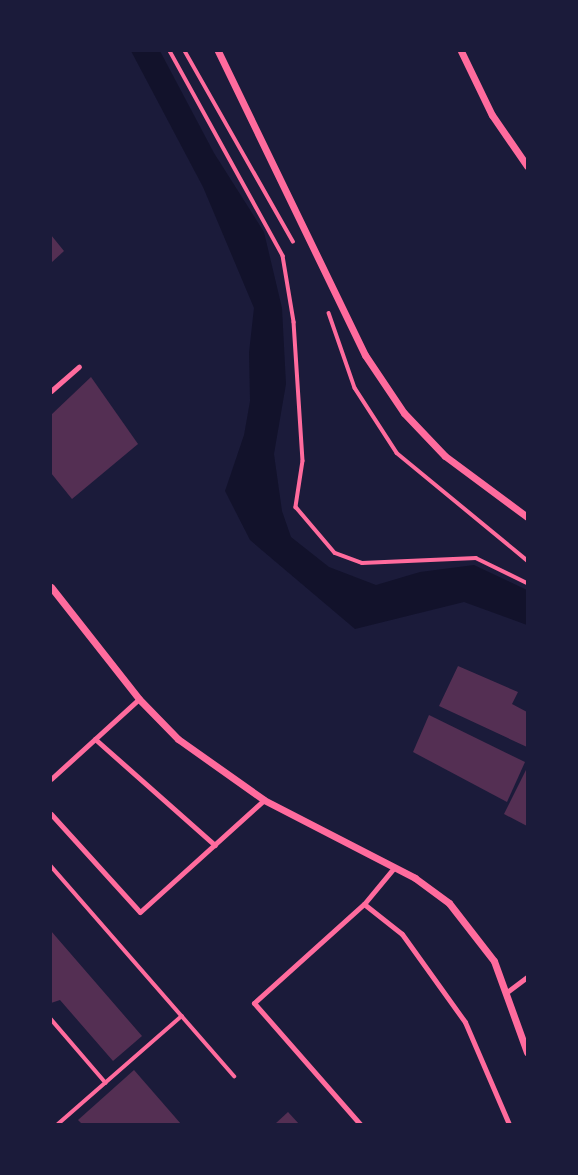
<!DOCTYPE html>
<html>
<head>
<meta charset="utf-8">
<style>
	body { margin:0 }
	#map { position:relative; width:578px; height:1175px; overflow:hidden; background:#1b1b3a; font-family:Georgia,serif }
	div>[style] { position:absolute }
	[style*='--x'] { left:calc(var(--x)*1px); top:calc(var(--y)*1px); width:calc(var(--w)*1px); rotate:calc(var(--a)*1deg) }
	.water>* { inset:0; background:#12122b }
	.building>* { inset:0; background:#542f53 }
	.path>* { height:3.5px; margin:-1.75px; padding:0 1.75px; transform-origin:1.75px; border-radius:1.75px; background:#ff6b9d }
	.service>* { height:5px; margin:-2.5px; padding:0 2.5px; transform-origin:2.5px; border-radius:2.5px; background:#ff6b9d }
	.minor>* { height:7px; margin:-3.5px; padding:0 3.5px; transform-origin:3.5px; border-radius:3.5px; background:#ff6b9d }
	span { translate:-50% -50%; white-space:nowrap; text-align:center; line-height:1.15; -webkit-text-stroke:6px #1b1b3a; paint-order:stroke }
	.frame { position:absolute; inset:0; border:52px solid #1b1b3a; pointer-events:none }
</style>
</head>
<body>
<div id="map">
	<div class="water">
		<div style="clip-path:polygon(131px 51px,160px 51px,214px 153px,264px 232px,282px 308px,286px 384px,274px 454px,282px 511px,291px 537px,329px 567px,376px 585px,420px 572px,474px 565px,527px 590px,527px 625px,464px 602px,355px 629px,250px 540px,225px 491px,244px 435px,250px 401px,249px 353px,254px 308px,203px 187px)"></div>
	</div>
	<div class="building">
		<div style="clip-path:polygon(51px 235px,64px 251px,51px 263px)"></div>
		<div style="clip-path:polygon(91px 377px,138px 444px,72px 499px,51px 473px,51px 415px)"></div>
		<div style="clip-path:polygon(458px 666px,518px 692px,512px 704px,527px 712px,527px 747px,439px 706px)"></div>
		<div style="clip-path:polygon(429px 715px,525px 762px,507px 802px,413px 752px)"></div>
		<div style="clip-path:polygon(527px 768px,527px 826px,504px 814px)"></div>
		<div style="clip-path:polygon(51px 931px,142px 1036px,113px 1061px,60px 1000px,51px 1003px)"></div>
		<div style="clip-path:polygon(134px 1070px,181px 1124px,82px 1124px,78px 1120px)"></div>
		<div style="clip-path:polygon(288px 1112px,299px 1124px,275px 1124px)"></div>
	</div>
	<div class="path">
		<div style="--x:170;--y:51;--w:234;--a:61.1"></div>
		<div style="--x:283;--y:256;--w:67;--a:80.5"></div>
		<div style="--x:294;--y:322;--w:139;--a:86.3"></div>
		<div style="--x:303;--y:461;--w:47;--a:98.7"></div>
		<div style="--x:296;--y:507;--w:60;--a:49.7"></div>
		<div style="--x:335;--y:553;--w:29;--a:20"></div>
		<div style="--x:362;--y:563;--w:114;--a:-2.5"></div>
		<div style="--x:476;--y:558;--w:57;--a:26.1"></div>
		<div style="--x:185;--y:51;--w:219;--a:60.4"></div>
		<div style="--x:329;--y:313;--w:79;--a:70.9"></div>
		<div style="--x:355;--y:388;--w:77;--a:57.1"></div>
		<div style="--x:397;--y:453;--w:168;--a:39.5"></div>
		<div style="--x:51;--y:866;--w:279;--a:48.9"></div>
		<div style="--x:51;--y:1019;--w:84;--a:49.3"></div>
		<div style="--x:58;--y:1124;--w:164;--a:-41.1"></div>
	</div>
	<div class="service">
		<div style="--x:51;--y:391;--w:37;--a:-41"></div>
		<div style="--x:95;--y:739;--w:160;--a:41.5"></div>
		<div style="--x:51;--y:779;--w:119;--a:-42.3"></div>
		<div style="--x:51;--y:814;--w:132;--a:47.8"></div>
		<div style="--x:140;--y:912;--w:167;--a:-42.1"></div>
		<div style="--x:364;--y:904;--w:48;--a:38.3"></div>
		<div style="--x:402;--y:934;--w:108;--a:54.4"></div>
		<div style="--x:465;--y:1022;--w:111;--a:66.7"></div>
		<div style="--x:507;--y:992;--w:25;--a:-37"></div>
		<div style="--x:360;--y:1124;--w:161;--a:-131.2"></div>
		<div style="--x:254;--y:1003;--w:148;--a:-42"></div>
		<div style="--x:364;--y:904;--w:45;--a:-50.4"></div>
	</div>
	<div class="minor">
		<div style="--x:218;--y:51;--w:338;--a:64.2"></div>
		<div style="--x:365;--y:355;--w:70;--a:56.1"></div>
		<div style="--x:404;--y:413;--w:59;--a:46.4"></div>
		<div style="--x:445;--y:456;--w:102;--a:36.6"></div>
		<div style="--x:461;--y:51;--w:71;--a:64.2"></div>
		<div style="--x:492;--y:115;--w:62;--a:55.5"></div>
		<div style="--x:51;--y:587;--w:142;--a:51.8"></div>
		<div style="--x:139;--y:699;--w:56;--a:45.7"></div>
		<div style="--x:178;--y:739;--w:105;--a:35.3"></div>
		<div style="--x:264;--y:800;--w:170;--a:27.3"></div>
		<div style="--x:415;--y:878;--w:42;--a:36.3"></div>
		<div style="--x:449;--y:903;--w:73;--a:52.2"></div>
		<div style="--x:494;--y:961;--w:97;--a:70.1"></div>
	</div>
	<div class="frame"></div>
</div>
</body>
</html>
